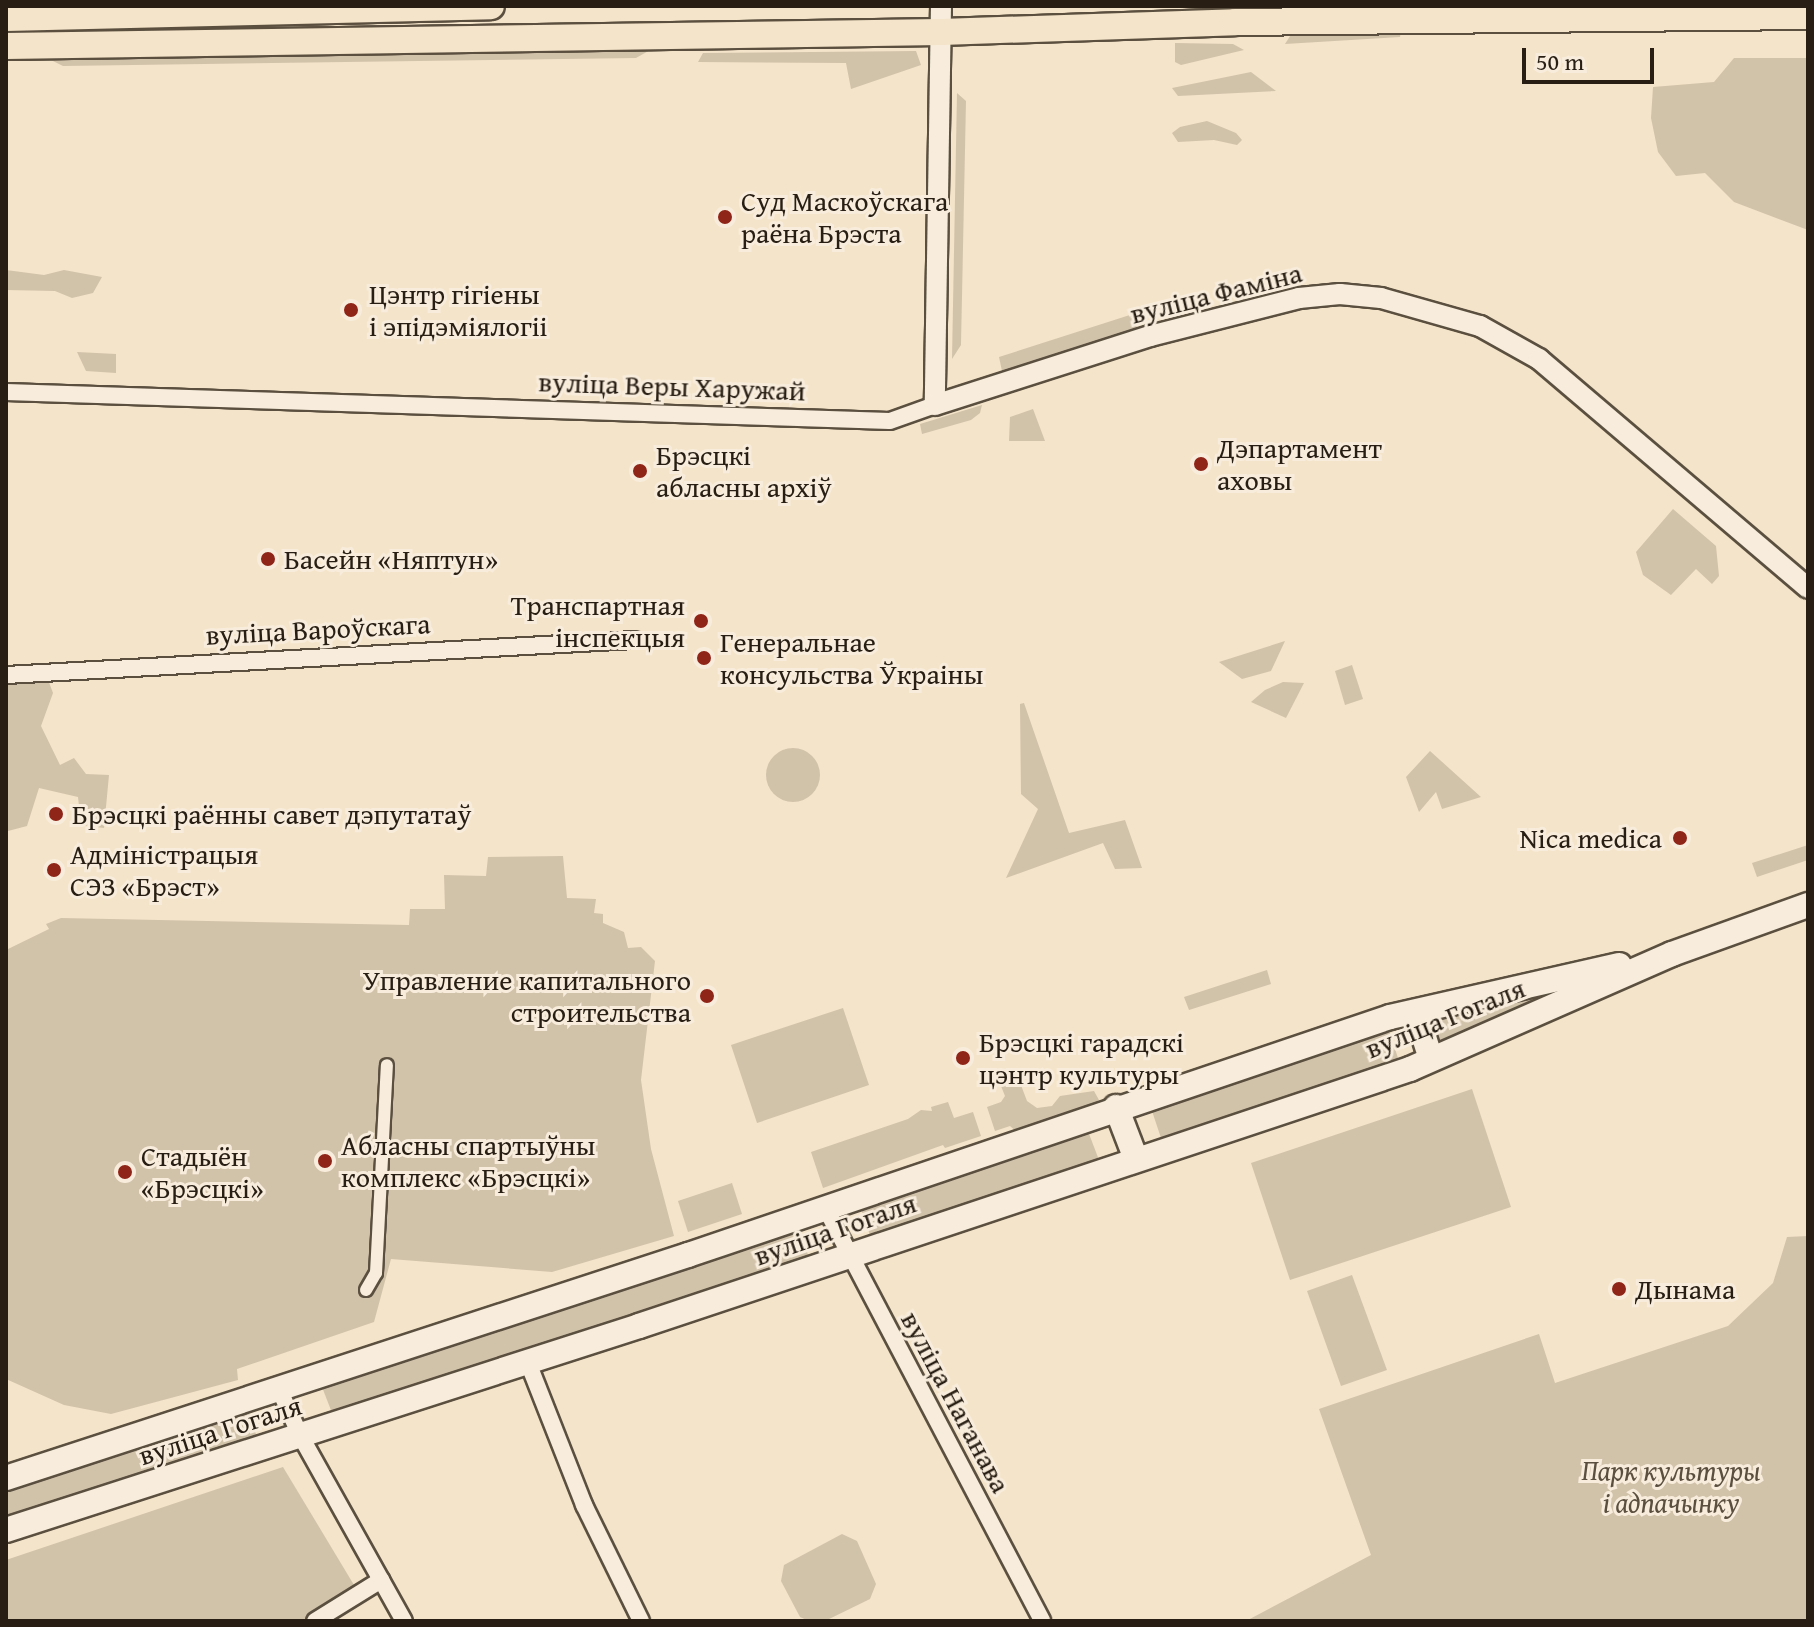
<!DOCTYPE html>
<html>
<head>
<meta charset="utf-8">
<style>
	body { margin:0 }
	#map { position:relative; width:1814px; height:1627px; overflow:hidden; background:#f4e4c9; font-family:"Gentium Book Plus",serif }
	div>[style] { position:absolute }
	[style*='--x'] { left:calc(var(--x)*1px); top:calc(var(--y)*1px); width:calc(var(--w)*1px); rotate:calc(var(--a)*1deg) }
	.green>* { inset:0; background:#d1c2aa }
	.round { border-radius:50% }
	.roads { filter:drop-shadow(2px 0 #5b5040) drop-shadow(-2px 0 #5b5040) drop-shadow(0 2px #5b5040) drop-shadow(0 -2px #5b5040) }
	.pedestrian>* { height:12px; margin:-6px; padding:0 6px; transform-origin:6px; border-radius:6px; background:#f8eddc }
	.minor>* { height:16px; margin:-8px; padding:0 8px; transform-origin:8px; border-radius:8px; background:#f8eddc }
	.tertiary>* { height:20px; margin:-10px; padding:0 10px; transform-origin:10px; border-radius:10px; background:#f8eddc }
	.secondary>* { height:24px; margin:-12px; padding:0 12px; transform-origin:12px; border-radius:12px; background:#f8eddc }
	.primary>* { height:26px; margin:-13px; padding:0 13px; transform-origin:13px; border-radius:13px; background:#f4e4c9 }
	.dots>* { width:22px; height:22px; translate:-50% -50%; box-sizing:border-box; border:4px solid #f8eddc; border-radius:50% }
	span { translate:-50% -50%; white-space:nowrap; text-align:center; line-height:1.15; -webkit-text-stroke:6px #f8eddc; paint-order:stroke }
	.poi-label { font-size:28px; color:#281e13 }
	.left { translate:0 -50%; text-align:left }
	.right { translate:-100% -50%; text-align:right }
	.street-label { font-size:28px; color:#281e13 }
	.park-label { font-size:28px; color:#5b4f40; font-style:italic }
	.frame { position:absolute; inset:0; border:8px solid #281e13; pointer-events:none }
	.scale { position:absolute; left:1522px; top:48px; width:132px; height:36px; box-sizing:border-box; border:4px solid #281e13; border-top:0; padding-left:10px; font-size:24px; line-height:28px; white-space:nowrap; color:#281e13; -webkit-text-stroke:6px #f8eddc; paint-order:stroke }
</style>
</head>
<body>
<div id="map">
	<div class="green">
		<div style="clip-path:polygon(1401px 31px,1400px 37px,1285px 44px,1292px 33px)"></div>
		<div style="clip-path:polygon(1175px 43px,1233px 44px,1244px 50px,1181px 65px,1175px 62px)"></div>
		<div style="clip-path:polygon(659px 45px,636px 58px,63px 66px,51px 60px,50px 54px)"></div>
		<div style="clip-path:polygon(916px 51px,921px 65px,851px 89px,846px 63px,698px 62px,703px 53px)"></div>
		<div style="clip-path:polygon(1734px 58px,1808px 58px,1808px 230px,1734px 202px,1705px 173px,1676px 176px,1658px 152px,1651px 118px,1653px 87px,1714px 82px)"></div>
		<div style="clip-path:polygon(1251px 72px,1276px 91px,1178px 96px,1172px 88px)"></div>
		<div style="clip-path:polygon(957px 93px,966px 101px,961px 345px,952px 359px)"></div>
		<div style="clip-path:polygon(1207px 121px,1236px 133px,1242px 140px,1237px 145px,1214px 140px,1178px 142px,1172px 133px,1180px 127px)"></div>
		<div style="clip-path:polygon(6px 270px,44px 275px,64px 270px,102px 277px,93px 293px,72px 298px,55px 291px,6px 290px)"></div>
		<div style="clip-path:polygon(1133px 314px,1137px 328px,1002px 371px,999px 357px)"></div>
		<div style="clip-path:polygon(77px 352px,116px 354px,116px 373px,86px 371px)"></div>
		<div style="clip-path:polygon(982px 405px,980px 413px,971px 420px,922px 434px,920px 424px)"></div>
		<div style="clip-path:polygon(1033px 409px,1045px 441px,1009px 441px,1010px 417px)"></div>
		<div style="clip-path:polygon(1673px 509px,1716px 546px,1719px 576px,1712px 584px,1696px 569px,1671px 595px,1643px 575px,1636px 552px)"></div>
		<div style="clip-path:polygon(1285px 641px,1271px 671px,1242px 679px,1219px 662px)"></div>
		<div style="clip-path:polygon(1352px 665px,1363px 699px,1345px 705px,1335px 671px)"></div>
		<div style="clip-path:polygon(47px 677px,53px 693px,41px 726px,60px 765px,74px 758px,86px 774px,109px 775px,104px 828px,81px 825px,78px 797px,39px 788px,27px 826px,8px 831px,6px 681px)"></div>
		<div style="clip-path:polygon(1283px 682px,1304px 683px,1286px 718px,1251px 702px,1265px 690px)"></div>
		<div style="clip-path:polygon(1024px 703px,1069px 833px,1125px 820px,1142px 868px,1115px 869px,1103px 843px,1006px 878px,1038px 809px,1021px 794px,1020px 704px)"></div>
		<div class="round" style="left:766px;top:748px;width:54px;height:54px"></div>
		<div style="clip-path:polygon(1430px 751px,1481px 797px,1442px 809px,1436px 792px,1419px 812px,1406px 777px)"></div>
		<div style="clip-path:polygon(1808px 845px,1808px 860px,1757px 877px,1752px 863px)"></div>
		<div style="clip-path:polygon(563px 856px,567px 898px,596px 899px,594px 913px,603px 914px,603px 923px,624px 932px,628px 948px,641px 947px,655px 961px,641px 1080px,651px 1149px,674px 1236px,552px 1272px,391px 1259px,374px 1322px,237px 1369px,238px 1380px,111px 1414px,64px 1405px,6px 1379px,6px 950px,49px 929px,46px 924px,61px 918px,409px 925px,410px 909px,445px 909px,444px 875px,486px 876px,488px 857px)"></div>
		<div style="clip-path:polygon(1267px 970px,1271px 984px,1189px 1010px,1184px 997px)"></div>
		<div style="clip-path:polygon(1583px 982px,1445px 1043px,1436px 1040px,1432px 1024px,1438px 1016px)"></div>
		<div style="clip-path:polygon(843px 1008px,869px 1085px,757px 1123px,731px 1045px)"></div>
		<div style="clip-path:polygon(1388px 1028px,1399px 1061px,1161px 1138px,1150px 1105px)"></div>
		<div style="clip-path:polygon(1019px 1080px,1027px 1101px,1037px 1108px,1052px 1106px,1060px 1096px,1094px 1091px,1099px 1100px,1088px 1108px,1018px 1133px,1010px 1126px,995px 1131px,987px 1107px,1001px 1102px,1005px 1096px,1001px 1086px)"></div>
		<div style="clip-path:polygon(1472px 1089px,1511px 1207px,1290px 1280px,1251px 1163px)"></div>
		<div style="clip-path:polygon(948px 1102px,954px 1118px,973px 1112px,981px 1136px,945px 1148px,943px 1145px,823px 1188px,811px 1152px,908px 1119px,921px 1110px,932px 1111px,931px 1107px)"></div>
		<div style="clip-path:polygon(1086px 1126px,1099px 1160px,871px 1238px,859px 1203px)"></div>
		<div style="clip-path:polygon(732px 1183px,742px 1214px,688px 1232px,678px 1201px)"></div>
		<div style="clip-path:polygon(799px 1228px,810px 1261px,334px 1418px,322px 1387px)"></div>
		<div style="clip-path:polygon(1808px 1236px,1808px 1621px,1246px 1621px,1371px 1555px,1319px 1409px,1539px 1334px,1555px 1383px,1728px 1326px,1773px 1283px,1787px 1237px)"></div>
		<div style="clip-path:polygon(1352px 1275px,1387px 1370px,1341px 1386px,1307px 1291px)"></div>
		<div style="clip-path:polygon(247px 1406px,258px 1441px,6px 1523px,6px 1486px)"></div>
		<div style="clip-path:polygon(283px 1467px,357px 1590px,307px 1621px,6px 1621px,6px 1560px)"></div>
		<div style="clip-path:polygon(842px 1534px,857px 1541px,876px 1584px,870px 1599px,825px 1621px,809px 1621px,800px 1617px,781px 1581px,784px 1565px)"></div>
	</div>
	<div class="roads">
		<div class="pedestrian">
			<div style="--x:366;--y:1290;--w:20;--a:-60"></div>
			<div style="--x:376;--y:1273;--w:208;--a:-87"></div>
		</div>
		<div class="minor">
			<div style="--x:6;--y:392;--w:884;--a:1.88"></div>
			<div style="--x:890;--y:421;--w:48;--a:-19.6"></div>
			<div style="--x:6;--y:675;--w:629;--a:-3.19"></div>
			<div style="--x:825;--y:1207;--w:467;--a:62.3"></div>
			<div style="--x:527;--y:1360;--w:156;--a:68.5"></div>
			<div style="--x:584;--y:1505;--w:129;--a:63.8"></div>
			<div style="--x:279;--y:1389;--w:51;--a:65.5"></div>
			<div style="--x:300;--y:1435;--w:213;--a:60.8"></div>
			<div style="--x:315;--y:1621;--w:78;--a:-31.8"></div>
		</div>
		<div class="tertiary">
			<div style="--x:941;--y:6;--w:399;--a:90.9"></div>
			<div style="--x:935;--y:405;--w:226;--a:-17.8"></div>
			<div style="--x:1150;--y:336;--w:154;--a:-14.3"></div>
			<div style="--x:1299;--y:298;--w:41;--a:-5.6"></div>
			<div style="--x:1340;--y:294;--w:41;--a:5.6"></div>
			<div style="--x:1381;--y:298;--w:103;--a:15.8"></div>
			<div style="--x:1480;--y:326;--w:68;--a:29.2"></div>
			<div style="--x:1539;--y:359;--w:353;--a:40.4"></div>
		</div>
		<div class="secondary">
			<div style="--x:1416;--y:1012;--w:49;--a:72.3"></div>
			<div style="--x:1116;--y:1107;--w:56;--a:69"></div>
			<div style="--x:6;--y:1478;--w:718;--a:-18.11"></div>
			<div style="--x:688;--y:1255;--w:741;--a:-18.73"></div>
			<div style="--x:1390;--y:1017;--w:235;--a:-12.8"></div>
			<div style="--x:6;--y:1530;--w:665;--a:-17.86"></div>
			<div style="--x:639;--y:1326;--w:813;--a:-18.43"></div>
			<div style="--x:1410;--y:1069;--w:286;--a:-23.7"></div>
			<div style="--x:1672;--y:954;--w:145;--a:-19.8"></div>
		</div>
		<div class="primary">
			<div style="--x:6;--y:18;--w:485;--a:-1.4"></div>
			<div style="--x:6;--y:46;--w:935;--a:-0.86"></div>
			<div style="--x:941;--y:32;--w:294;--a:-1.9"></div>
			<div style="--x:1235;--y:22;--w:573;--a:-0.6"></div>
		</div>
	</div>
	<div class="dots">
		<div style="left:725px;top:217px;background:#8f2418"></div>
		<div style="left:351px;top:310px;background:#8f2418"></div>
		<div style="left:1201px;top:464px;background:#8f2418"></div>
		<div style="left:640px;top:471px;background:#8f2418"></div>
		<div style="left:268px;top:559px;background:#8f2418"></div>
		<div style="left:701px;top:621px;background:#8f2418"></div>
		<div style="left:704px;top:658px;background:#8f2418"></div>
		<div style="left:56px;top:814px;background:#8f2418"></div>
		<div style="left:1680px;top:838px;background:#8f2418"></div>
		<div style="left:54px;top:870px;background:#8f2418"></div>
		<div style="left:707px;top:996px;background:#8f2418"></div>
		<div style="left:963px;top:1058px;background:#8f2418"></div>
		<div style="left:325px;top:1161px;background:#8f2418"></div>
		<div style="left:125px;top:1172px;background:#8f2418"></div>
		<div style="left:1619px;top:1289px;background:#8f2418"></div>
	</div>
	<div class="poi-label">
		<span class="left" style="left:741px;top:217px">Суд Маскоўскага<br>раёна Брэста</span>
		<span class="left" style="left:369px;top:310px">Цэнтр гігіены<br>і эпідэміялогіі</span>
		<span class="left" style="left:1217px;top:464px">Дэпартамент<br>аховы</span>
		<span class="left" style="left:656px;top:471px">Брэсцкі<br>абласны архіў</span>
		<span class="left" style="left:284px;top:559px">Басейн «Няптун»</span>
		<span class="right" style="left:685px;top:621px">Транспартная<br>інспекцыя</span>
		<span class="left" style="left:720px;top:658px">Генеральнае<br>консульства Ўкраіны</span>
		<span class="left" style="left:72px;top:814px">Брэсцкі раённы савет дэпутатаў</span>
		<span class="right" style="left:1662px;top:838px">Nica medica</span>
		<span class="left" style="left:70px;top:870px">Адміністрацыя<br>СЭЗ «Брэст»</span>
		<span class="right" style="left:691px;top:996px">Управление капитального<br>строительства</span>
		<span class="left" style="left:979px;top:1058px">Брэсцкі гарадскі<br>цэнтр культуры</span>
		<span class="left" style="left:341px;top:1161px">Абласны спартыўны<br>комплекс «Брэсцкі»</span>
		<span class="left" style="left:141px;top:1172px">Стадыён<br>«Брэсцкі»</span>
		<span class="left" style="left:1635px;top:1289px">Дынама</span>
	</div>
	<div class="street-label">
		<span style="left:1216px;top:293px;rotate:-14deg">вуліца Фаміна</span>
		<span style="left:672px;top:386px;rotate:2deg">вуліца Веры Харужай</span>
		<span style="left:318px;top:629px;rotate:-3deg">вуліца Вароўскага</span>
		<span style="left:1445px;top:1018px;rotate:-22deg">вуліца Гогаля</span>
		<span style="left:835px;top:1229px;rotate:-19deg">вуліца Гогаля</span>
		<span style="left:956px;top:1402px;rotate:62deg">вуліца Наганава</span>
		<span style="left:220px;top:1430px;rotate:-18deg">вуліца Гогаля</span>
	</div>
	<div class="park-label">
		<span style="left:1671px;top:1486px">Парк культуры<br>і адпачынку</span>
	</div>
	<div class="frame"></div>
	<div class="scale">50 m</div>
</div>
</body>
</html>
